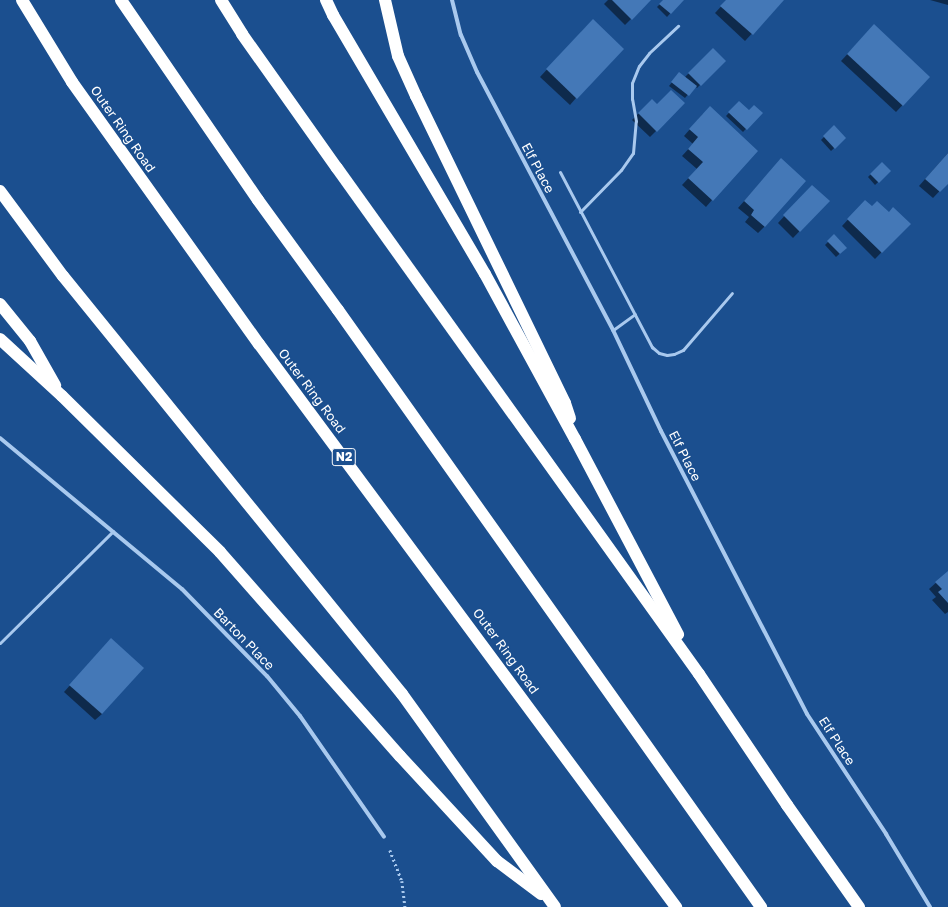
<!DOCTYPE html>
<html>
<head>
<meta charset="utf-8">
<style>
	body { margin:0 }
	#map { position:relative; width:948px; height:907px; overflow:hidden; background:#1b4f8f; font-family:"Golos Text",sans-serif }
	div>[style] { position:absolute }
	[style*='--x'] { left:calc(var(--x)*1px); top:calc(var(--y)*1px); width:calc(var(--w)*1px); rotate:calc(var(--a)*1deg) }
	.shadow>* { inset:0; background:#0007 }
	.building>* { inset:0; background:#4478b7 }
	.path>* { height:2.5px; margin-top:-1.25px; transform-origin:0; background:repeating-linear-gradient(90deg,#a9c9ee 0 2px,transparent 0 5px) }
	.lane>* { height:3px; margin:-1.5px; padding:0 1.5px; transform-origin:1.5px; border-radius:1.5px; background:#a9c9ee }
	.street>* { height:4px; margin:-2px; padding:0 2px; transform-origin:2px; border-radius:2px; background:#a9c9ee }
	.highway>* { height:12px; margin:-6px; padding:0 6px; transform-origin:6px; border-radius:6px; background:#fff }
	span { translate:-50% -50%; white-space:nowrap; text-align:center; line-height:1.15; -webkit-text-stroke:3px #1b4f8f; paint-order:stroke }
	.shield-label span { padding:1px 3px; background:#1b4f8f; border:1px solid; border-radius:3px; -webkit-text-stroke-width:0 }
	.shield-label { font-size:12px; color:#fff; font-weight:700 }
	.street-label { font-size:13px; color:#fff }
</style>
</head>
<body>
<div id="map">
	<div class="shadow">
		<div style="clip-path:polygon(608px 0,650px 0,625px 25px,604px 4px)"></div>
		<div style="clip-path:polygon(664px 0,682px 0,667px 17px,657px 7px)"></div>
		<div style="clip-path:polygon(727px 0,783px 0,745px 41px,715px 13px)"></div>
		<div style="clip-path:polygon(930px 0,948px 0,948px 5px)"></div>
		<div style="clip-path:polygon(586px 27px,576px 98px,570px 105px,540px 77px)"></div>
		<div style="clip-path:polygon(868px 32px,929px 77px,896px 112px,841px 61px)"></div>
		<div style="clip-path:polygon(713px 49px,724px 61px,697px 88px,695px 86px,685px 98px,669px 86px,677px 76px,685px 77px)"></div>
		<div style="clip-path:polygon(652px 100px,657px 106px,684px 103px,650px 137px,632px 120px)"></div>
		<div style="clip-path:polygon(739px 102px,749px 111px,761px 113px,743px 132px,726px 116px)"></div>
		<div style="clip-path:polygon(703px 114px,712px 200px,706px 207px,682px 185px,697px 169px,682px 156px,693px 144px,684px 136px)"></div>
		<div style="clip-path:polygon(834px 127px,845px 138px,831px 151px,821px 140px)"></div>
		<div style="clip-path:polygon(948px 153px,948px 182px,933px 198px,919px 186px)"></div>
		<div style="clip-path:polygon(882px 163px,890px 171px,875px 185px,868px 177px)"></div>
		<div style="clip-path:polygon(775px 166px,765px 226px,758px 233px,745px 222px,749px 217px,738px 208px)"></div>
		<div style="clip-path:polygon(812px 186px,828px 201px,793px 238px,778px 223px)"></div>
		<div style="clip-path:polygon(865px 201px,872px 208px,889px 213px,909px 224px,875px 259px,842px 226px)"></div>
		<div style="clip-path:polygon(834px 236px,846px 248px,836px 257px,825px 245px)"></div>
		<div style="clip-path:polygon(948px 572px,948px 612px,945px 614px,932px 600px,936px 597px,929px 589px)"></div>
		<div style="clip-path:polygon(105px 646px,102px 714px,95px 720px,64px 692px)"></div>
	</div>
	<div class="building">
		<div style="clip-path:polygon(612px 0,651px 0,632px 20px)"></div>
		<div style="clip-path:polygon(663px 0,684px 0,671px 14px,659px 4px)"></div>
		<div style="clip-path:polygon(726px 0,784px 0,753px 35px,720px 6px)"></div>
		<div style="clip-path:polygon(593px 19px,624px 49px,577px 99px,546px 69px)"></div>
		<div style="clip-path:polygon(874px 24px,930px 77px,903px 106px,847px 54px)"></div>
		<div style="clip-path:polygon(713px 48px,726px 61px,701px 86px,688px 73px)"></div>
		<div style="clip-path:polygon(679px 72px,697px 86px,689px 96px,671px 82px)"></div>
		<div style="clip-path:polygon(671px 90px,685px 103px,657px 132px,638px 113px,652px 99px,657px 104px)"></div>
		<div style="clip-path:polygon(739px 101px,749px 110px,754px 105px,763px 113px,747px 130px,728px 112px)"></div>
		<div style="clip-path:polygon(710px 106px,758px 151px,713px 201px,688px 178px,703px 162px,688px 149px,698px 137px,689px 129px)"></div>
		<div style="clip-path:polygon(834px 125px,846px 138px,835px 149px,823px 136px)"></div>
		<div style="clip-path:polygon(948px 153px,948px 184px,940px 192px,925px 179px)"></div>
		<div style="clip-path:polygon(781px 158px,806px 181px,765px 227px,751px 215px,754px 210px,744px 201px)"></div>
		<div style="clip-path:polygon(882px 162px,891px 171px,879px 183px,870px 174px)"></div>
		<div style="clip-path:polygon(812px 185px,830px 201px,800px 232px,783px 215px)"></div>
		<div style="clip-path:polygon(865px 200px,872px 206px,877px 201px,889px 212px,893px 207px,911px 224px,882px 253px,847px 219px)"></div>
		<div style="clip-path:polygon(834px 234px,847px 248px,840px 254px,827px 241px)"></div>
		<div style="clip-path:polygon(948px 571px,948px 603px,938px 592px,942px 589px,935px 582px)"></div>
		<div style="clip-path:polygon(111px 638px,144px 668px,102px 714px,69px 685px)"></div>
	</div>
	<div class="path">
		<div style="--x:390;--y:850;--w:33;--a:69"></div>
		<div style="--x:402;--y:881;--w:26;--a:83"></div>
	</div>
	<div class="lane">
		<div style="--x:560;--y:172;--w:198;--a:62.3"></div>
		<div style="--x:652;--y:347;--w:9;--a:41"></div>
		<div style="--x:659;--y:353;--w:8;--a:14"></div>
		<div style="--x:667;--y:355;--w:7;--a:-8"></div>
		<div style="--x:674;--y:354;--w:10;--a:-24"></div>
		<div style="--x:683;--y:350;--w:75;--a:-49.3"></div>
		<div style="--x:580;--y:212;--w:59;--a:-45.7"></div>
		<div style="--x:621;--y:170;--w:21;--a:-55"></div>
		<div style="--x:633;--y:153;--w:32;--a:-85"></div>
		<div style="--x:636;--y:121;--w:22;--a:-100"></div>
		<div style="--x:632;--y:99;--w:16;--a:-90"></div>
		<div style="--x:632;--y:83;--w:18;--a:-68"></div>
		<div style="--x:639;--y:66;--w:16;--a:-52"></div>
		<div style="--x:649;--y:53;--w:40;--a:-43"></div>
		<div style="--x:613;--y:330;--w:27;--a:-36"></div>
		<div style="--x:0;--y:643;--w:159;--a:-44.7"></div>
	</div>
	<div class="street">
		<div style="--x:452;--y:0;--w:36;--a:76"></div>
		<div style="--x:461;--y:35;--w:40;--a:66.6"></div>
		<div style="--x:477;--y:72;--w:292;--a:62.2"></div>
		<div style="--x:613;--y:330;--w:112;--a:64.6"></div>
		<div style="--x:661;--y:431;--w:318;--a:62.7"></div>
		<div style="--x:807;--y:714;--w:144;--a:56.6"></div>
		<div style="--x:886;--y:834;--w:85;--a:58.9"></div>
		<div style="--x:0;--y:438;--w:236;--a:39.7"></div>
		<div style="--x:182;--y:589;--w:122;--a:45.7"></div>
		<div style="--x:267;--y:676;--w:52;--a:50.5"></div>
		<div style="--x:300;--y:716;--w:147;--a:55.2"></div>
	</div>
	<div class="highway">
		<div style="--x:22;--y:0;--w:96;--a:58.6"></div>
		<div style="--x:72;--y:82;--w:322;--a:54.5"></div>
		<div style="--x:259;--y:344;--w:701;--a:53.47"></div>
		<div style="--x:121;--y:0;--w:242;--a:55.6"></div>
		<div style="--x:258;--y:200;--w:136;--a:54"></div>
		<div style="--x:338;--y:310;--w:732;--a:54.68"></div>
		<div style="--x:221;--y:0;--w:40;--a:58"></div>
		<div style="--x:242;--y:34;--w:164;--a:54.7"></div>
		<div style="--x:337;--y:168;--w:622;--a:54.42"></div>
		<div style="--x:699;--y:674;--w:158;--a:56.1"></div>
		<div style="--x:787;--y:805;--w:125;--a:54.8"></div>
		<div style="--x:326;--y:0;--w:17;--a:65"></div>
		<div style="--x:333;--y:15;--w:300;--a:59.6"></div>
		<div style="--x:485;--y:274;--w:188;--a:61.4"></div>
		<div style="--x:575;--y:439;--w:221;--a:62.2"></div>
		<div style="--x:385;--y:0;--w:57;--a:76.9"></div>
		<div style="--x:398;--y:56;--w:44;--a:65.8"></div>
		<div style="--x:416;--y:96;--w:341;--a:64.1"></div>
		<div style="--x:565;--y:403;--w:16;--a:72"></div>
		<div style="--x:0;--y:191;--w:106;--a:53.5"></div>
		<div style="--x:63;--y:276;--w:538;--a:50.96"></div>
		<div style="--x:402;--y:694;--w:262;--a:54.3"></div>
		<div style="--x:0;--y:304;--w:48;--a:51"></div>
		<div style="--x:30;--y:341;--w:51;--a:60.4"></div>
		<div style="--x:0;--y:339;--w:84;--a:42.6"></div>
		<div style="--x:62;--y:396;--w:222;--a:44.6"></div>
		<div style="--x:220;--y:552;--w:272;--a:48.6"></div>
		<div style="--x:400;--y:756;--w:143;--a:47.3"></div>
		<div style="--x:497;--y:861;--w:55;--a:36.9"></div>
	</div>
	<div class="shield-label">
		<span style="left:344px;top:457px">N2</span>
	</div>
	<div class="street-label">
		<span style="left:123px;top:129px;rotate:55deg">Outer Ring Road</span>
		<span style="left:538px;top:168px;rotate:62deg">Elf Place</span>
		<span style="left:312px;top:391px;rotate:53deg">Outer Ring Road</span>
		<span style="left:685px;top:456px;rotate:63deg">Elf Place</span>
		<span style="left:244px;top:639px;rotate:46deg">Barton Place</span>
		<span style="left:506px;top:651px;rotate:54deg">Outer Ring Road</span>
		<span style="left:837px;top:741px;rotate:57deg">Elf Place</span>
	</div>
</div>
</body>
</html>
